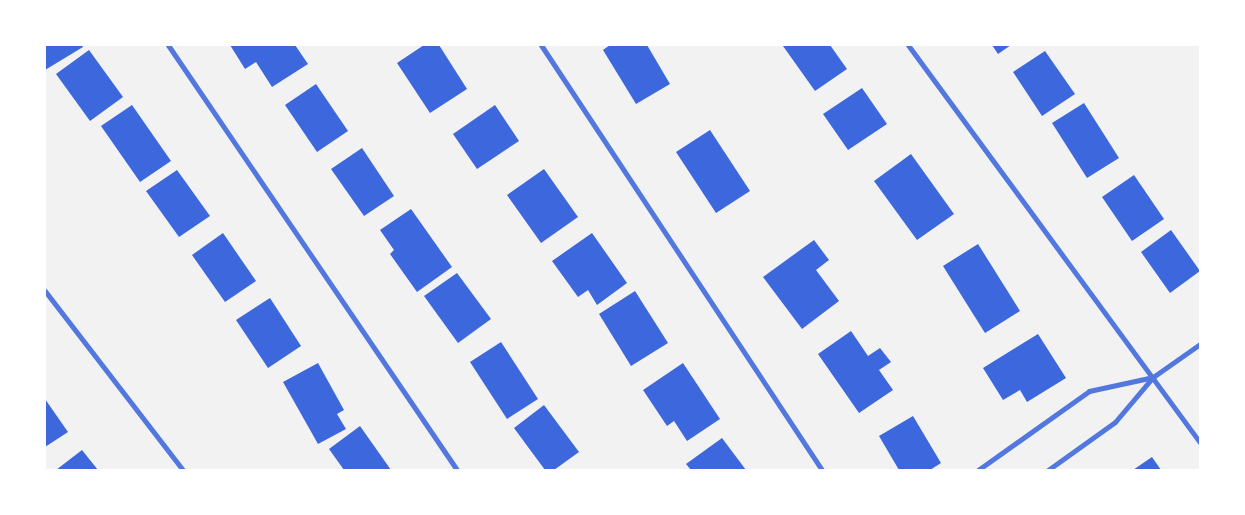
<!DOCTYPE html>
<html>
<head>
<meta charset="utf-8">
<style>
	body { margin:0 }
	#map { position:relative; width:1245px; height:515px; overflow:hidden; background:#f2f2f2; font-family:"Fira Sans",sans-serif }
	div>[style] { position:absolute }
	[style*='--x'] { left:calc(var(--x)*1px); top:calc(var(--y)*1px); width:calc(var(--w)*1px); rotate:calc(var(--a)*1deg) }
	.building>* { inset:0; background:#3d67dc }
	.minor>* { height:5px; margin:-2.5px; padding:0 2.5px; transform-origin:2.5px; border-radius:2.5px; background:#5277de }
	span { translate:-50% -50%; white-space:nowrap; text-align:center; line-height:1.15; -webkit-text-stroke:4px #fff; paint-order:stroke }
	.frame { position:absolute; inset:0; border:46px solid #fff; pointer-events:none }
</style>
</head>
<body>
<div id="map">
	<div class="building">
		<div style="clip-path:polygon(45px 45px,82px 45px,83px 47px,45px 70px)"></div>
		<div style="clip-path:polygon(230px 45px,295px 45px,308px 64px,272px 87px,256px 62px,245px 69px)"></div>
		<div style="clip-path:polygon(424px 45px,439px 45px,467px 89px,430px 113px,397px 63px)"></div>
		<div style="clip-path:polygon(610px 45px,647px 45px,670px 84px,636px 104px,603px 50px)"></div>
		<div style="clip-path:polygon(830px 45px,847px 69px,815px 91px,783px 46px)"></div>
		<div style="clip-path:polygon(992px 45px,1011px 45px,998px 54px)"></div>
		<div style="clip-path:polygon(89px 50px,123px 97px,90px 121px,56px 74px)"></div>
		<div style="clip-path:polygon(1045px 51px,1075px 94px,1042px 116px,1013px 72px)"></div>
		<div style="clip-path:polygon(316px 84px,348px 131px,317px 152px,285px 105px)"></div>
		<div style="clip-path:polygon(862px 88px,887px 124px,848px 150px,823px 114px)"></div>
		<div style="clip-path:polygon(1084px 103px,1119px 158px,1087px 178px,1052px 123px)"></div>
		<div style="clip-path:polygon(132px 105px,171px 161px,140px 182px,101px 126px)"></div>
		<div style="clip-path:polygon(495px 105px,519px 141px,477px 169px,453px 134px)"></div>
		<div style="clip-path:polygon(710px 130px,750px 191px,716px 213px,676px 152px)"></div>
		<div style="clip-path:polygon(362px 148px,394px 196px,364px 216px,331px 169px)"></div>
		<div style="clip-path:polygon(911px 154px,954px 214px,917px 240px,874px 181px)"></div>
		<div style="clip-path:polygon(544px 169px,578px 217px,541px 243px,507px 195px)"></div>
		<div style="clip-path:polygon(177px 170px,210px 216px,179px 237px,146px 191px)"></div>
		<div style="clip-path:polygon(1134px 175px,1164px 219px,1132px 241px,1102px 197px)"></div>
		<div style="clip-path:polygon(411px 209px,452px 267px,417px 292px,390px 254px,394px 250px,380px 230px)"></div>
		<div style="clip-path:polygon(1171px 230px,1200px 271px,1170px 293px,1141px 252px)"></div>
		<div style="clip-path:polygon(223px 233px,256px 281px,225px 302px,192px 255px)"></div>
		<div style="clip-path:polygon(592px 233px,627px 283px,597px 305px,588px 290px,578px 297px,552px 261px)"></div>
		<div style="clip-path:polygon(814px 240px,829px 260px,816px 270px,839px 301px,802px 329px,763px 277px)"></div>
		<div style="clip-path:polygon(978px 244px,1020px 311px,985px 333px,943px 266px)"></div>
		<div style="clip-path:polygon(457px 273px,491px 319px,458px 343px,424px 296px)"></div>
		<div style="clip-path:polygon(635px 291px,668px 343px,631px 366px,599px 314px)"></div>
		<div style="clip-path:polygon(270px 298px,301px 346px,268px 368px,236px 320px)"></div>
		<div style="clip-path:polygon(851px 331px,868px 356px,880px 348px,891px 362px,879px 370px,893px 390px,859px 413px,818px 354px)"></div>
		<div style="clip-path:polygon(1038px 334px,1066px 378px,1027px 402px,1020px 390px,1003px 400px,983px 368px)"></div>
		<div style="clip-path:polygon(501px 342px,538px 399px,507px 419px,470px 362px)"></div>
		<div style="clip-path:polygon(318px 363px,344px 410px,337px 414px,346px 429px,318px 444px,283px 382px)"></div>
		<div style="clip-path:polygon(683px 363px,720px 419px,687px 441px,674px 421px,667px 426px,643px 390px)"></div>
		<div style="clip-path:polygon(45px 399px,68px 432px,45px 447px)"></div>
		<div style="clip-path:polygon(544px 405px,579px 452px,554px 470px,545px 470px,514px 428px)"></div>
		<div style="clip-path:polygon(913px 416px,941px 463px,930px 470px,899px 470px,879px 436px)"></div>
		<div style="clip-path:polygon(360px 426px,391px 470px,344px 470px,329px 449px)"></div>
		<div style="clip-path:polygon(722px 438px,746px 470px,691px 470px,686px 464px)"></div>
		<div style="clip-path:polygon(82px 450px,98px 470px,56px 470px)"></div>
		<div style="clip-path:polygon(1152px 457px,1161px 470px,1133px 470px)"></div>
	</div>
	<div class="minor">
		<div style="--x:168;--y:45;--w:514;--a:55.78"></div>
		<div style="--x:541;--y:45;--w:509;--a:56.53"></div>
		<div style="--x:908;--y:45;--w:494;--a:53.7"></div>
		<div style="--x:45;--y:291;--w:226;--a:52.4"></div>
		<div style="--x:978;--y:470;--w:136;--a:-35.4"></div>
		<div style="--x:1089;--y:391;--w:66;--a:-12.3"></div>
		<div style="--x:1048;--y:470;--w:82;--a:-35.6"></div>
		<div style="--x:1115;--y:422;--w:59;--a:-49.8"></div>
		<div style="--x:1153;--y:377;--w:57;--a:-35.1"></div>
	</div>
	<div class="frame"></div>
</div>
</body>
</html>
